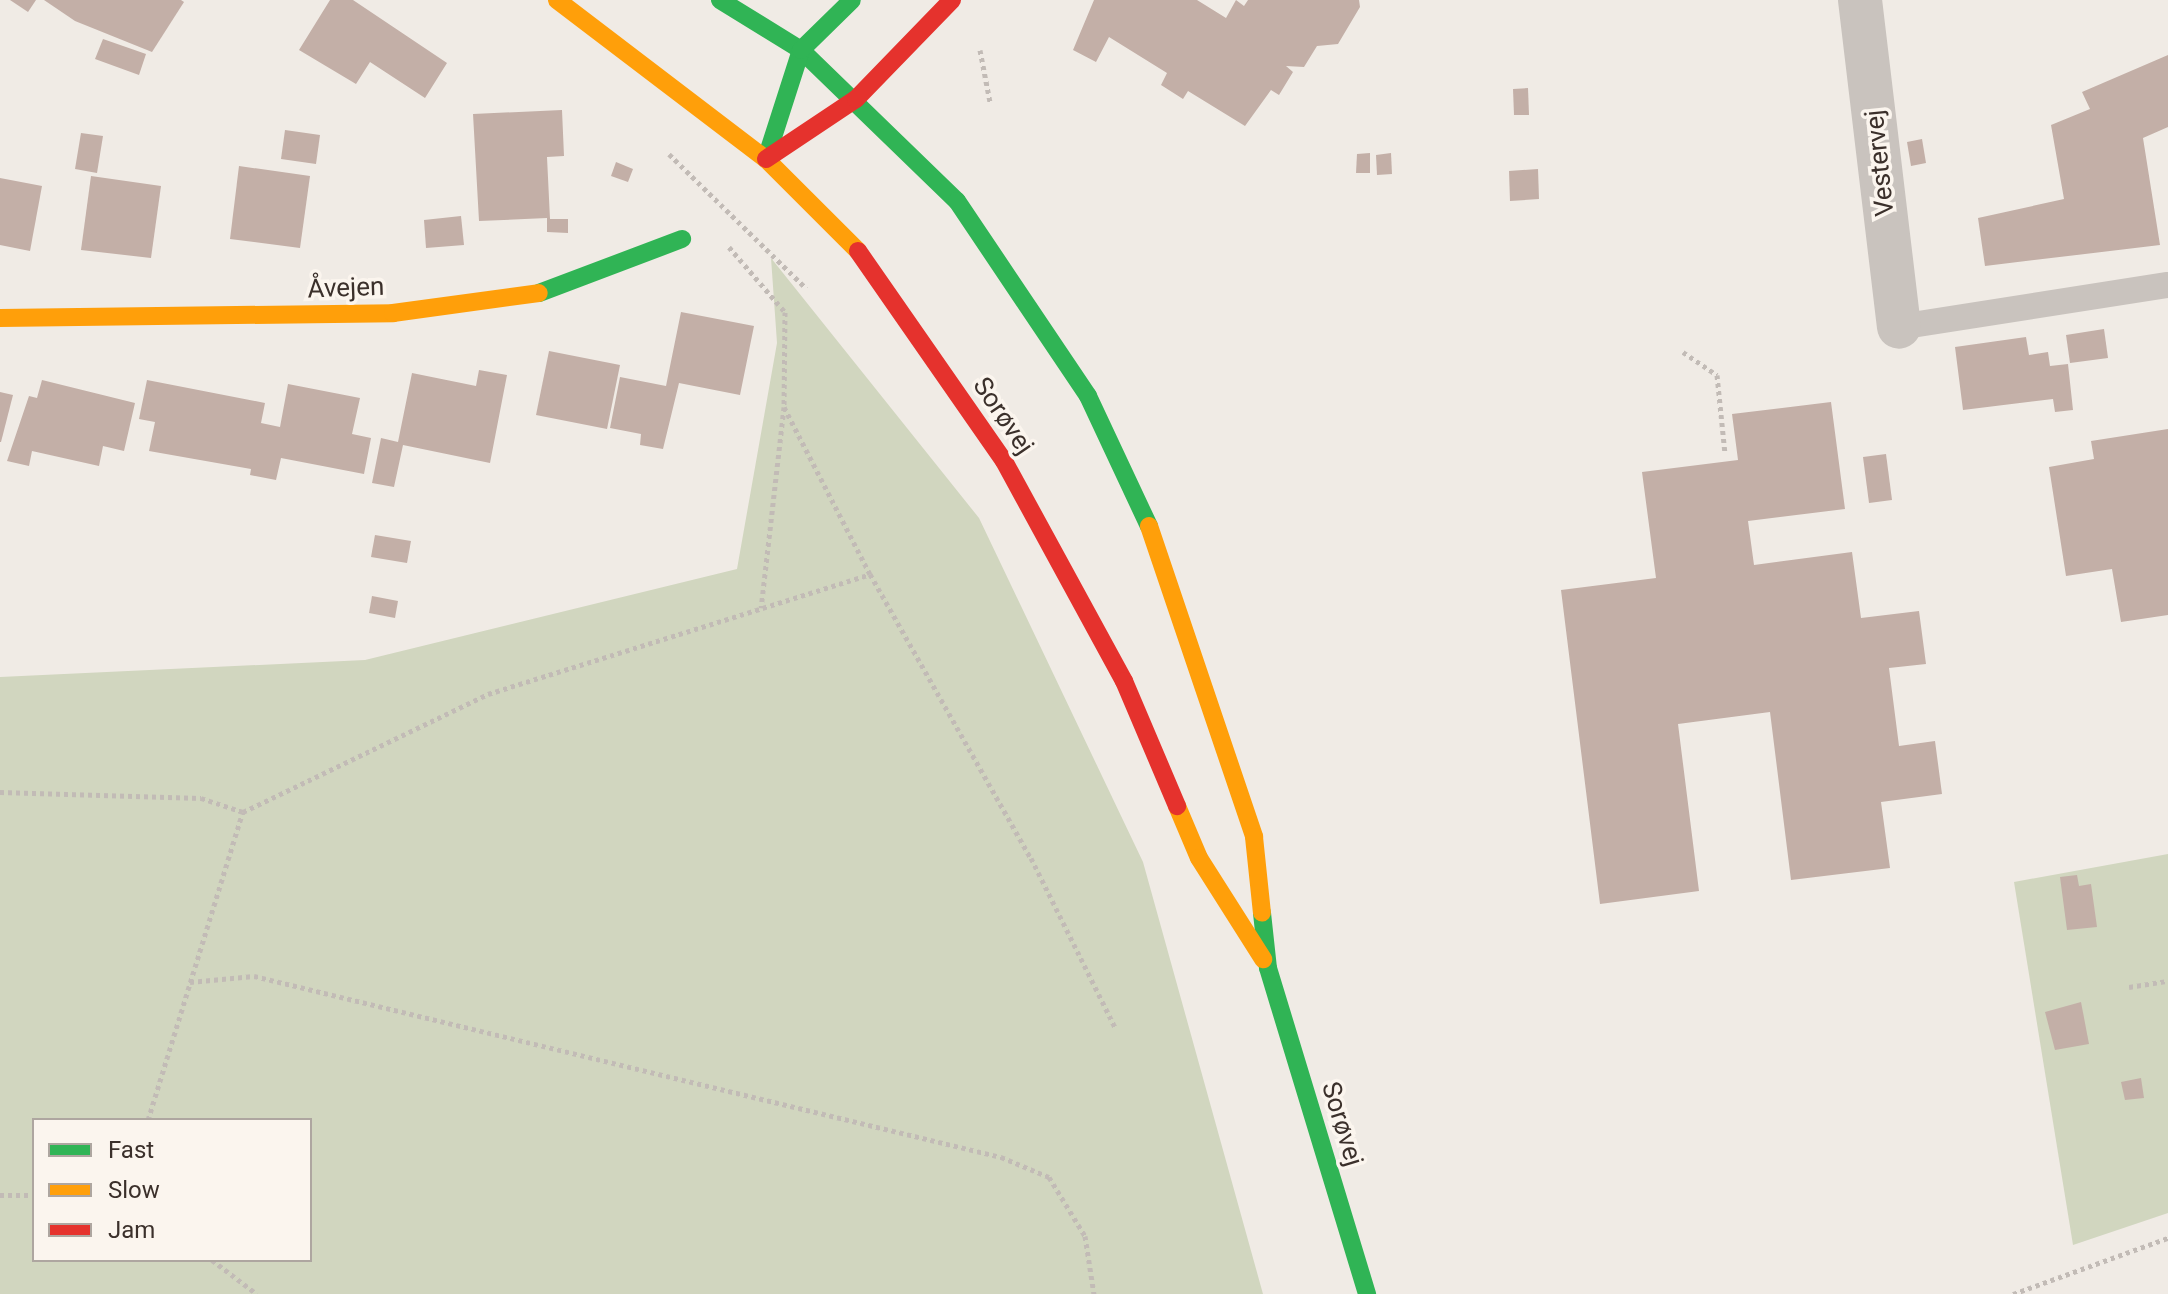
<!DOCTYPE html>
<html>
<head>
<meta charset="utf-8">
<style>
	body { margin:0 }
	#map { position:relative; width:2168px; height:1294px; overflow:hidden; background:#f0ebe5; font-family:Roboto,sans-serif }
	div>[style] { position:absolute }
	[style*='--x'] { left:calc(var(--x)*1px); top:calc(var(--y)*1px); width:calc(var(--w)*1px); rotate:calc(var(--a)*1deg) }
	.green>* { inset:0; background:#d1d6bf }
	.building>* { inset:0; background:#c3afa7 }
	.path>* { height:5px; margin-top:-2.5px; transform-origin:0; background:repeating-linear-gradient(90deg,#c2bbb6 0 4px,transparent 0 8px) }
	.lane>* { height:26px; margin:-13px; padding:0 13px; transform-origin:13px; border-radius:13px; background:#c9c3be }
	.street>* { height:44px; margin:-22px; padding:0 22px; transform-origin:22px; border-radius:22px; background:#c9c3be }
	.fast>* { height:18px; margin:-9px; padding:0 9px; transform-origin:9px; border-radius:9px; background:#30b455 }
	.slow>* { height:18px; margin:-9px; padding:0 9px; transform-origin:9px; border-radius:9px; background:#ff9f0a }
	.jam>* { height:18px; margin:-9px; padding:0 9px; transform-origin:9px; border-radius:9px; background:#e5322d }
	span { translate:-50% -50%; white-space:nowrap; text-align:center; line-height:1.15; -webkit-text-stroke:7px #fbf5ee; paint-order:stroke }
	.street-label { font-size:26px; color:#3b302b }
	.legend { position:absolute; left:32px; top:1118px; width:280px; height:144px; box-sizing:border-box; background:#fbf5ee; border:2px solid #aea6a0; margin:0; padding:10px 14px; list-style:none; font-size:24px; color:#3b302b }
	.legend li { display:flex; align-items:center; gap:16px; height:40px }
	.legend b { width:40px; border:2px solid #aea6a0 }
</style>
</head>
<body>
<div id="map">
	<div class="green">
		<div style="clip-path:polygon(evenodd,771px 258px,979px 518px,1143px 862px,1263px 1294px,0 1294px,0 677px,365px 660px,737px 569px,777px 343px,771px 258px,34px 1120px,310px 1120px,310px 1260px,34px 1260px,34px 1120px)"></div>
		<div style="clip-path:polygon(2168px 854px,2168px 1213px,2073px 1245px,2014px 882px)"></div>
	</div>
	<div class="building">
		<div style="clip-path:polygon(10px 0,36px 0,28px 12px)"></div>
		<div style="clip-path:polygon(44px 0,181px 0,184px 2px,152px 52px,75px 21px)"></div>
		<div style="clip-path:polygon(330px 0,353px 0,447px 63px,425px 98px,370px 62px,356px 84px,299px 50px)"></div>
		<div style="clip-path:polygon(1094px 0,1197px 0,1226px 18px,1236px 0,1244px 6px,1248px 0,1359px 0,1360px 7px,1338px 44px,1317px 46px,1304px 67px,1286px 66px,1293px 72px,1279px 95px,1271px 90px,1245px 126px,1188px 91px,1183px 99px,1161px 85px,1167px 73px,1109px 37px,1096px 62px,1073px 50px)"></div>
		<div style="clip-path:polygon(103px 39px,146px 54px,139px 75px,95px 59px)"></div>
		<div style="clip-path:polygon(2168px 55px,2168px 127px,2143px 138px,2160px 245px,1985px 266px,1978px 218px,2064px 199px,2051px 125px,2090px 109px,2082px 92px)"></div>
		<div style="clip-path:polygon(1528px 88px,1529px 115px,1514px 115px,1513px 89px)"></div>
		<div style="clip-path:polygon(562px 110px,564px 156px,547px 157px,550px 219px,568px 219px,568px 233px,547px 232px,547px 218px,479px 221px,473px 114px)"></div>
		<div style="clip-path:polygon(285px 130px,320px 135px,316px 164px,281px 159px)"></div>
		<div style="clip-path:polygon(81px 133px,103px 136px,97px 173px,75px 169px)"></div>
		<div style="clip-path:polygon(1922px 139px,1926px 163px,1911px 166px,1907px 142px)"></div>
		<div style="clip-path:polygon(1370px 153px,1370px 173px,1356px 173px,1357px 154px)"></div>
		<div style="clip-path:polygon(1391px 153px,1392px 174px,1377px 175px,1376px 155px)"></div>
		<div style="clip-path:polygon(616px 162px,633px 169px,628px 182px,611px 176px)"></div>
		<div style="clip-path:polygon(239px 166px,310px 176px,300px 248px,230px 239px)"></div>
		<div style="clip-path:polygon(1538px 169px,1539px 199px,1510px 201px,1509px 171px)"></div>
		<div style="clip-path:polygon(91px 176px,161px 186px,151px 258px,81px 250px)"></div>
		<div style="clip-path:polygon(0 178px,42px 186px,30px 251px,0 245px)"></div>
		<div style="clip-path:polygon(461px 216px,464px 245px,426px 248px,424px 220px)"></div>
		<div style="clip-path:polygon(681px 312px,754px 326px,740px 395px,679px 383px,663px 449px,640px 445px,641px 434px,610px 428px,620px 377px,666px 386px)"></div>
		<div style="clip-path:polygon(2104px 329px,2108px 358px,2070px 363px,2066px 335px)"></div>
		<div style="clip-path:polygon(2026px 337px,2029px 355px,2048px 352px,2050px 366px,2068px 364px,2073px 410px,2055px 412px,2053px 399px,1963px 410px,1955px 347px)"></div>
		<div style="clip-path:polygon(549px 351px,620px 365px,607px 429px,536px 415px)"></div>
		<div style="clip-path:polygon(479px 370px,507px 375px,490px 463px,403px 445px,394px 487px,372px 483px,381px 438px,398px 442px,412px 373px,476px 386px)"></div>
		<div style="clip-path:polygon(42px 380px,135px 403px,124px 451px,103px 446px,99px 466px,32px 451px,29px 466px,7px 461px,29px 396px,37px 398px)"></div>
		<div style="clip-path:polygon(147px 380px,265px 403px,261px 423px,280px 427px,288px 384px,360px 398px,352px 434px,371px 438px,364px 474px,281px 458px,276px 480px,250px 475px,251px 469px,149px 451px,155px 422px,139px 419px)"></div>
		<div style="clip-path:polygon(0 392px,13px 395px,1px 442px,0 442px)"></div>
		<div style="clip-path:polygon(1831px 402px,1845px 509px,1748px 521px,1754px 565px,1852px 552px,1861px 618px,1919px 611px,1926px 664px,1889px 668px,1899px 746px,1935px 741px,1942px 794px,1881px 802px,1890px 868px,1791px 880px,1770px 712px,1678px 724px,1699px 891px,1600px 904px,1561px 590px,1656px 578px,1642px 472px,1738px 460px,1732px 414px)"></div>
		<div style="clip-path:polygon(2168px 429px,2168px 615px,2121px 622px,2112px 569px,2066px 576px,2049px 467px,2094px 459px,2091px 441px)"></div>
		<div style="clip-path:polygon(1886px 454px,1892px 500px,1869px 503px,1863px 457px)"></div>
		<div style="clip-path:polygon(375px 535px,411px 541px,407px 563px,371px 557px)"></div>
		<div style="clip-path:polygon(372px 596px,398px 601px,395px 618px,369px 613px)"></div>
		<div style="clip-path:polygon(2077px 875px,2079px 886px,2091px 884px,2097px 927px,2067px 930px,2060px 877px)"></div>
		<div style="clip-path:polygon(2081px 1002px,2089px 1044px,2055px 1050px,2045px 1012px)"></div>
		<div style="clip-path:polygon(2141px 1078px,2144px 1098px,2125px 1100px,2121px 1082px)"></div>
	</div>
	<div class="path">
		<div style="--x:980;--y:50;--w:53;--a:79.1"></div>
		<div style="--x:669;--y:154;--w:192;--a:44.4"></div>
		<div style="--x:729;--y:247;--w:86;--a:49.3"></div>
		<div style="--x:785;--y:312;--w:95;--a:90.6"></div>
		<div style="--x:784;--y:407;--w:202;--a:96.5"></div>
		<div style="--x:1683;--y:352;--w:41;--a:34.1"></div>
		<div style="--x:1717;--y:375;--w:79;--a:84.2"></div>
		<div style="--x:784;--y:407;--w:188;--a:62.8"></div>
		<div style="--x:870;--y:574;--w:326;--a:60.5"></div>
		<div style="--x:1031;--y:858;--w:189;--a:63.6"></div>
		<div style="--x:0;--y:792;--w:201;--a:1.7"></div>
		<div style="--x:201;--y:798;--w:44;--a:18.4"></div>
		<div style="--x:190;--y:982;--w:64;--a:-5.4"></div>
		<div style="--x:254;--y:976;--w:769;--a:13.62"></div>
		<div style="--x:1001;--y:1157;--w:52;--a:22.6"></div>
		<div style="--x:1049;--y:1177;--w:69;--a:58.6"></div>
		<div style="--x:1085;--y:1236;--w:59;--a:81.2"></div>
		<div style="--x:2129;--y:987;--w:39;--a:-9"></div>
		<div style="--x:148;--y:1120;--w:322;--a:-72.9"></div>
		<div style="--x:243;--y:812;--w:272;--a:-25.7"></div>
		<div style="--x:488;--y:694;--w:400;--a:-17.4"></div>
		<div style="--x:0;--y:1195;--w:34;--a:0"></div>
		<div style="--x:212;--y:1260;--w:56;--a:37.1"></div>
		<div style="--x:2013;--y:1294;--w:165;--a:-19.9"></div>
	</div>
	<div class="lane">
		<div style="--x:1899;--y:327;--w:272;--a:-8.9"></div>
	</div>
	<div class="street">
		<div style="--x:1860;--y:0;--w:329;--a:83.2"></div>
	</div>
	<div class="fast">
		<div style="--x:720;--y:0;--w:95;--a:31.7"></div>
		<div style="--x:801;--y:50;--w:217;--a:44.1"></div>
		<div style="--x:957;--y:201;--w:235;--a:56.1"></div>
		<div style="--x:1088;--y:396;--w:144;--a:64.9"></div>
		<div style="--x:766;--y:159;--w:114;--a:-72.2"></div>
		<div style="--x:801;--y:50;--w:71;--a:-44.4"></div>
		<div style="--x:539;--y:293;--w:153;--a:-20.7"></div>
		<div style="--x:1262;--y:913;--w:55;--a:83.8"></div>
		<div style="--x:1268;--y:968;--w:341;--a:73.1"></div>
	</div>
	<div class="slow">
		<div style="--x:557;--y:0;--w:263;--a:37.3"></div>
		<div style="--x:766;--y:159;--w:130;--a:45"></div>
		<div style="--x:0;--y:318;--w:393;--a:-0.7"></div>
		<div style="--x:393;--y:313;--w:147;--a:-7.8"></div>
		<div style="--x:1149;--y:526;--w:328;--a:71.3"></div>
		<div style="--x:1254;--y:837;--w:76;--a:84"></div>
		<div style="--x:1177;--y:806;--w:56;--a:67.1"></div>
		<div style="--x:1199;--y:858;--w:120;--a:57.6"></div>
	</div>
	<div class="jam">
		<div style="--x:766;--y:159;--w:108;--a:-33.7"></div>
		<div style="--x:856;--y:99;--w:138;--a:-45.9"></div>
		<div style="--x:858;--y:251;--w:256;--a:55.2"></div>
		<div style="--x:1004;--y:461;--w:251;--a:61.4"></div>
		<div style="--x:1124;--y:681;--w:136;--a:67"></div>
	</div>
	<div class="street-label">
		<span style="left:1880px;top:163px;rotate:-96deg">Vestervej</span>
		<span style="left:346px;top:288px;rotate:-2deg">Åvejen</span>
		<span style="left:1003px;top:416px;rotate:56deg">Sorøvej</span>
		<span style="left:1342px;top:1124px;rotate:73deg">Sorøvej</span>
	</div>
	<ul class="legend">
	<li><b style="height:10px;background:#30b455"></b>Fast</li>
	<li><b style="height:10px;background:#ff9f0a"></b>Slow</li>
	<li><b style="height:10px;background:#e5322d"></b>Jam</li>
	</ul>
</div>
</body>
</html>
